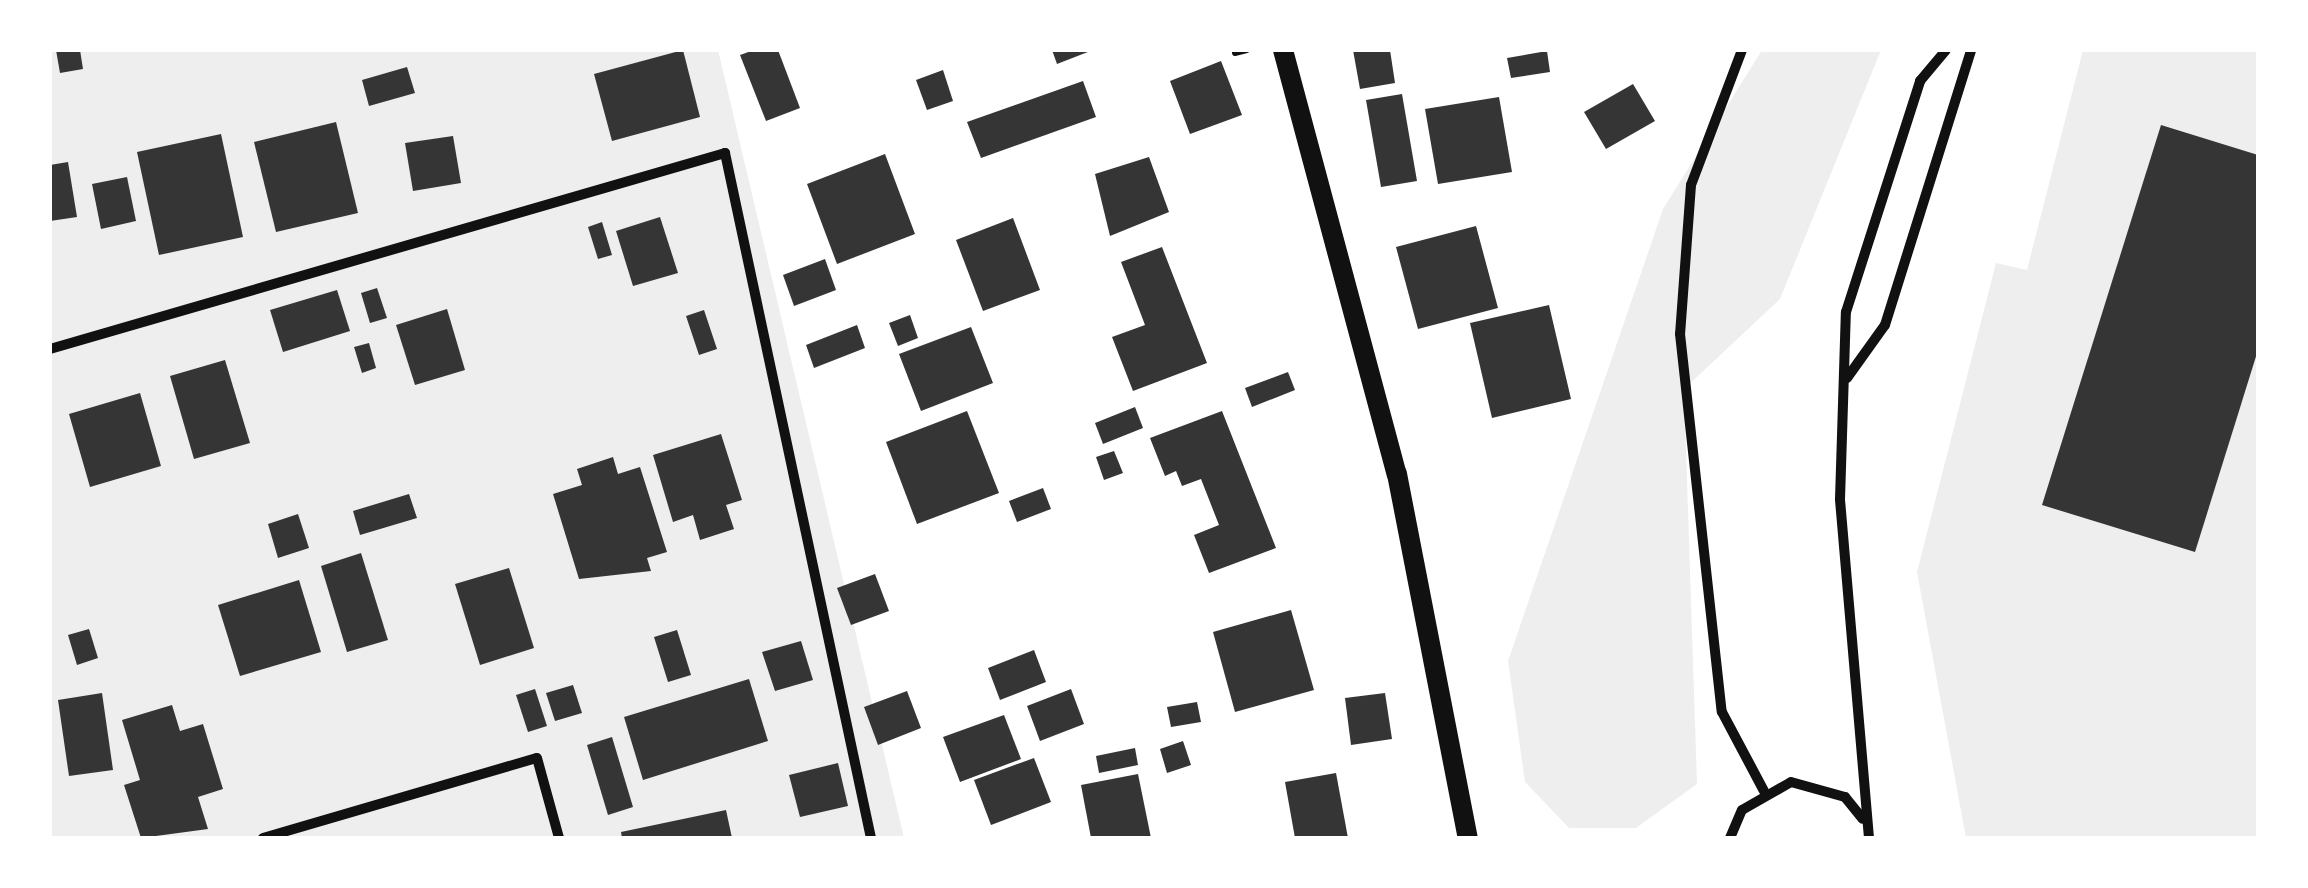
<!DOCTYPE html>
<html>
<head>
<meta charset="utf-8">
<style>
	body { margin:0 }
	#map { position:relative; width:2308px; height:888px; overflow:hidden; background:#fff; font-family:Arial,sans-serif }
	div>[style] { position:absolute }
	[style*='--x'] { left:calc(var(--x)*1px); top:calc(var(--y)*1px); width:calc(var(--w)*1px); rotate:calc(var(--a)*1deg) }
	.green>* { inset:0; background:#eee }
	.building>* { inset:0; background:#353535 }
	.path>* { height:6px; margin:-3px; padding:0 3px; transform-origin:3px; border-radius:3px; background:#111 }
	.minor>* { height:10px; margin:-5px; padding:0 5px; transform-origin:5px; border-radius:5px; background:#111 }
	.secondary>* { height:20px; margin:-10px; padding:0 10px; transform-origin:10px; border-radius:10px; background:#111 }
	span { translate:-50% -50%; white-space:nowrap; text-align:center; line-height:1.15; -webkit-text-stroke:8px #fff; paint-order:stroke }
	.frame { position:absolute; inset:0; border:52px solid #fff; pointer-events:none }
</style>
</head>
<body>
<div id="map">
	<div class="green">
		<div style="clip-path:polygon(50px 50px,718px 50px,904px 838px,50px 838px)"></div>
		<div style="clip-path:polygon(1762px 50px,1881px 50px,1780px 299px,1684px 389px,1697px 784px,1636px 828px,1569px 828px,1525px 782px,1508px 661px,1663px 209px)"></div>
		<div style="clip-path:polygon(2083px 50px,2258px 50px,2258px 838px,1966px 838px,1917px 572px,1996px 263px,2027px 270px)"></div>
	</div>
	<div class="building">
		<div style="clip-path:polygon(56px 50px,80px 50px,83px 69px,60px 73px)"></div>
		<div style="clip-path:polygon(683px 50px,700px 117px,612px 141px,594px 74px)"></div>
		<div style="clip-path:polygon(754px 50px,778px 50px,800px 108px,766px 121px,740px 55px)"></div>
		<div style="clip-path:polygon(1052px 50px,1093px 50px,1057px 64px)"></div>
		<div style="clip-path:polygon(1353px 50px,1390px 50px,1395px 83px,1360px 89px)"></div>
		<div style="clip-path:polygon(1547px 51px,1550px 72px,1511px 78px,1507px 58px)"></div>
		<div style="clip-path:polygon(1221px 61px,1242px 115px,1190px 134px,1170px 81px)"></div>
		<div style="clip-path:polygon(407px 67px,415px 93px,369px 106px,362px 80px)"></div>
		<div style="clip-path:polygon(943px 70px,953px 101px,927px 110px,916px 80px)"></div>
		<div style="clip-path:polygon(1083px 81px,1096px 117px,981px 158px,967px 122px)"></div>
		<div style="clip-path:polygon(1633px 84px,1655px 121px,1606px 149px,1584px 112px)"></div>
		<div style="clip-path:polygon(1402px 94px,1417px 181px,1381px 187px,1366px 100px)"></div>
		<div style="clip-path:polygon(1499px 97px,1512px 172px,1438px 184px,1425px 109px)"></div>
		<div style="clip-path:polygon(336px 122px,358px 213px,276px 232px,254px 142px)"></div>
		<div style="clip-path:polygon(2161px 125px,2258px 155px,2258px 350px,2195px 552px,2042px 505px)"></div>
		<div style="clip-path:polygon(221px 134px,243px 237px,159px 255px,137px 152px)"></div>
		<div style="clip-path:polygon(453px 136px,461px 183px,413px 191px,405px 143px)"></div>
		<div style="clip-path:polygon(885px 154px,915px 234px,837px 264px,807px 184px)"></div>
		<div style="clip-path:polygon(1149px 157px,1169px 212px,1110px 236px,1095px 174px)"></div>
		<div style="clip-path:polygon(68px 162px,77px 217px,50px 221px,50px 165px)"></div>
		<div style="clip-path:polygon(127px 177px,136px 221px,101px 229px,92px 184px)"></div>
		<div style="clip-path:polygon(660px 217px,678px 273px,633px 286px,616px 231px)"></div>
		<div style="clip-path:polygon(1013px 218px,1040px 290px,983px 311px,956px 240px)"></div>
		<div style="clip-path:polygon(602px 222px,612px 255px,598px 259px,588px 227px)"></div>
		<div style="clip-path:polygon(1476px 226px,1498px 308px,1418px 329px,1396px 247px)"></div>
		<div style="clip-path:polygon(1162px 247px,1207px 363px,1133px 391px,1112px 337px,1145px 325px,1121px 262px)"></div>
		<div style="clip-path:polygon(825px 259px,836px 290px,794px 306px,783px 275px)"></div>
		<div style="clip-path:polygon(377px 288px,387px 318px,370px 323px,361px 293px)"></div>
		<div style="clip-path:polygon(337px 290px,350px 331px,283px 352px,270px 310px)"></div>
		<div style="clip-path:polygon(1549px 305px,1571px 399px,1492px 418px,1470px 323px)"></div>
		<div style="clip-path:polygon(447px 309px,465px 370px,415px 385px,396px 325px)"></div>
		<div style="clip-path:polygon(704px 310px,717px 349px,699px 355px,686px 316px)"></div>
		<div style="clip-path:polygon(910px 315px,918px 338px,898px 346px,889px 323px)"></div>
		<div style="clip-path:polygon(857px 325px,865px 348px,814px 368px,806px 345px)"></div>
		<div style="clip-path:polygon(971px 327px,993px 383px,921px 411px,899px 354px)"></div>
		<div style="clip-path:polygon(369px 343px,376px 368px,362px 373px,354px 347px)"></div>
		<div style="clip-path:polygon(225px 360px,250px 443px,194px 459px,170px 376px)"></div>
		<div style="clip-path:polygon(1288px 372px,1295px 390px,1252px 407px,1245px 388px)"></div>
		<div style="clip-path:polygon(140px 393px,161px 466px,90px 487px,69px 414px)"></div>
		<div style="clip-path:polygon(1135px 407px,1143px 428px,1103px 444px,1095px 423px)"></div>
		<div style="clip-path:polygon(967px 411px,999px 493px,917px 524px,886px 442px)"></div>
		<div style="clip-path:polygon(1222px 411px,1276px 548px,1209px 573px,1194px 535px,1219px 525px,1201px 479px,1182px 486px,1176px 471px,1165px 476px,1150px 438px)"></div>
		<div style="clip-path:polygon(721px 434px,742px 500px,726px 505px,734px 529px,700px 540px,693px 515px,673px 522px,653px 455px)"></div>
		<div style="clip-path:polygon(1114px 451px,1123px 473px,1104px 480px,1096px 457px)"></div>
		<div style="clip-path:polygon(613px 457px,618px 474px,640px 467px,667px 552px,647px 558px,651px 571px,579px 579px,553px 494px,582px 485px,577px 469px)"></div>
		<div style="clip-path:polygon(1043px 488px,1051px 509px,1017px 522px,1009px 501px)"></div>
		<div style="clip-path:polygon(409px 494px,417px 518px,360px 535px,353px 511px)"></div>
		<div style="clip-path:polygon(298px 514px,309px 548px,278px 558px,268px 524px)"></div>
		<div style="clip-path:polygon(361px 553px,388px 640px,347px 652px,321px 566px)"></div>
		<div style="clip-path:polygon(509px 568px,534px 648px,480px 665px,455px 584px)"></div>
		<div style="clip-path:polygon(875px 574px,889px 611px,851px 625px,837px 588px)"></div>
		<div style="clip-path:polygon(299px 580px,321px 652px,240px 676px,218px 605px)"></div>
		<div style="clip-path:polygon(1291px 610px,1314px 690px,1235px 712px,1213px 632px)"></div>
		<div style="clip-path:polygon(89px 629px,98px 658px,77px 665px,68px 635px)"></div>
		<div style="clip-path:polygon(677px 630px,691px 675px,668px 682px,654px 637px)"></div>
		<div style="clip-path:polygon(801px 641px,813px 680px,775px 691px,762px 652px)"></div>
		<div style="clip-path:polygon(1034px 650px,1046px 682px,1000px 700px,988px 668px)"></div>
		<div style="clip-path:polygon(749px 679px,768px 741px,643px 780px,624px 717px)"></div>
		<div style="clip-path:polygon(573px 685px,582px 713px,555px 721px,546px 693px)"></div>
		<div style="clip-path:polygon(535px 689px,547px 726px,528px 732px,516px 695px)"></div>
		<div style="clip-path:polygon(1071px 689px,1084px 724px,1040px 741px,1027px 706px)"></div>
		<div style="clip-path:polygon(907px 691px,921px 728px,878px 745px,864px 707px)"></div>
		<div style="clip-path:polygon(102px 693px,113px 770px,69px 776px,58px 700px)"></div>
		<div style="clip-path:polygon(1385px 693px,1392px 739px,1351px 745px,1345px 698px)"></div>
		<div style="clip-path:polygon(1197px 702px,1201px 722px,1171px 727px,1167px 707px)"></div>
		<div style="clip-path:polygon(172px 705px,180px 731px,203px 724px,223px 789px,198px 797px,208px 829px,141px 838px,124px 785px,140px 780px,122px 720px)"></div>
		<div style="clip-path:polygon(1004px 715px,1021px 759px,960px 782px,943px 737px)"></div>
		<div style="clip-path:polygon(612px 737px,633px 807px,608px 815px,587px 745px)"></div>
		<div style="clip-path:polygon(1183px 741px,1191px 765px,1167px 773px,1160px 749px)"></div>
		<div style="clip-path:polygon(1135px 748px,1138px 765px,1099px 773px,1096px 756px)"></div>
		<div style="clip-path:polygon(1034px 758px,1051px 802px,991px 825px,974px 780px)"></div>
		<div style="clip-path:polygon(838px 763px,848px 806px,800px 817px,789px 775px)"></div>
		<div style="clip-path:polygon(1336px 773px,1348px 838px,1295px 838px,1285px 782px)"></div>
		<div style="clip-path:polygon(1138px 774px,1151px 838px,1091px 838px,1081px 785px)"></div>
		<div style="clip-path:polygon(726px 810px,732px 838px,622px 838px,621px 832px)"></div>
	</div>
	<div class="path">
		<div style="--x:1235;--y:53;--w:12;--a:-14"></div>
	</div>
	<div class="minor">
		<div style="--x:1742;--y:50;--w:144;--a:110.7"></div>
		<div style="--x:1691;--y:185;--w:149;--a:94.2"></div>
		<div style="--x:1680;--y:334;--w:380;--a:83.7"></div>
		<div style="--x:1722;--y:712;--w:89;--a:62"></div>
		<div style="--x:50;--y:349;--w:703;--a:-16.19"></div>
		<div style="--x:725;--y:153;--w:700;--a:77.97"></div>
		<div style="--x:1847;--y:378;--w:65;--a:-54.4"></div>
		<div style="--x:1885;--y:325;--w:288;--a:-72.6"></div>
		<div style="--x:263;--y:838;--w:285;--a:-16.3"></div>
		<div style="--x:537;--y:758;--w:83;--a:74.6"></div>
		<div style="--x:1730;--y:838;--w:30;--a:-67"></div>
		<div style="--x:1742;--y:810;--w:56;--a:-29.7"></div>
		<div style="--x:1791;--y:782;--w:56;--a:15.5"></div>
		<div style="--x:1845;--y:797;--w:28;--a:51"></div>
		<div style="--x:1869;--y:838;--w:340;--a:-94.9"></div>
		<div style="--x:1840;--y:499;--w:187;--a:-88.2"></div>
		<div style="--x:1846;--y:312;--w:243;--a:-72.2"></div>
		<div style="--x:1920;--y:81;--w:40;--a:-50"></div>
	</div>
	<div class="secondary">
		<div style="--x:1283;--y:50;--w:439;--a:75"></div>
		<div style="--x:1397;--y:474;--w:371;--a:79"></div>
	</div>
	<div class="frame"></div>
</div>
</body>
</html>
